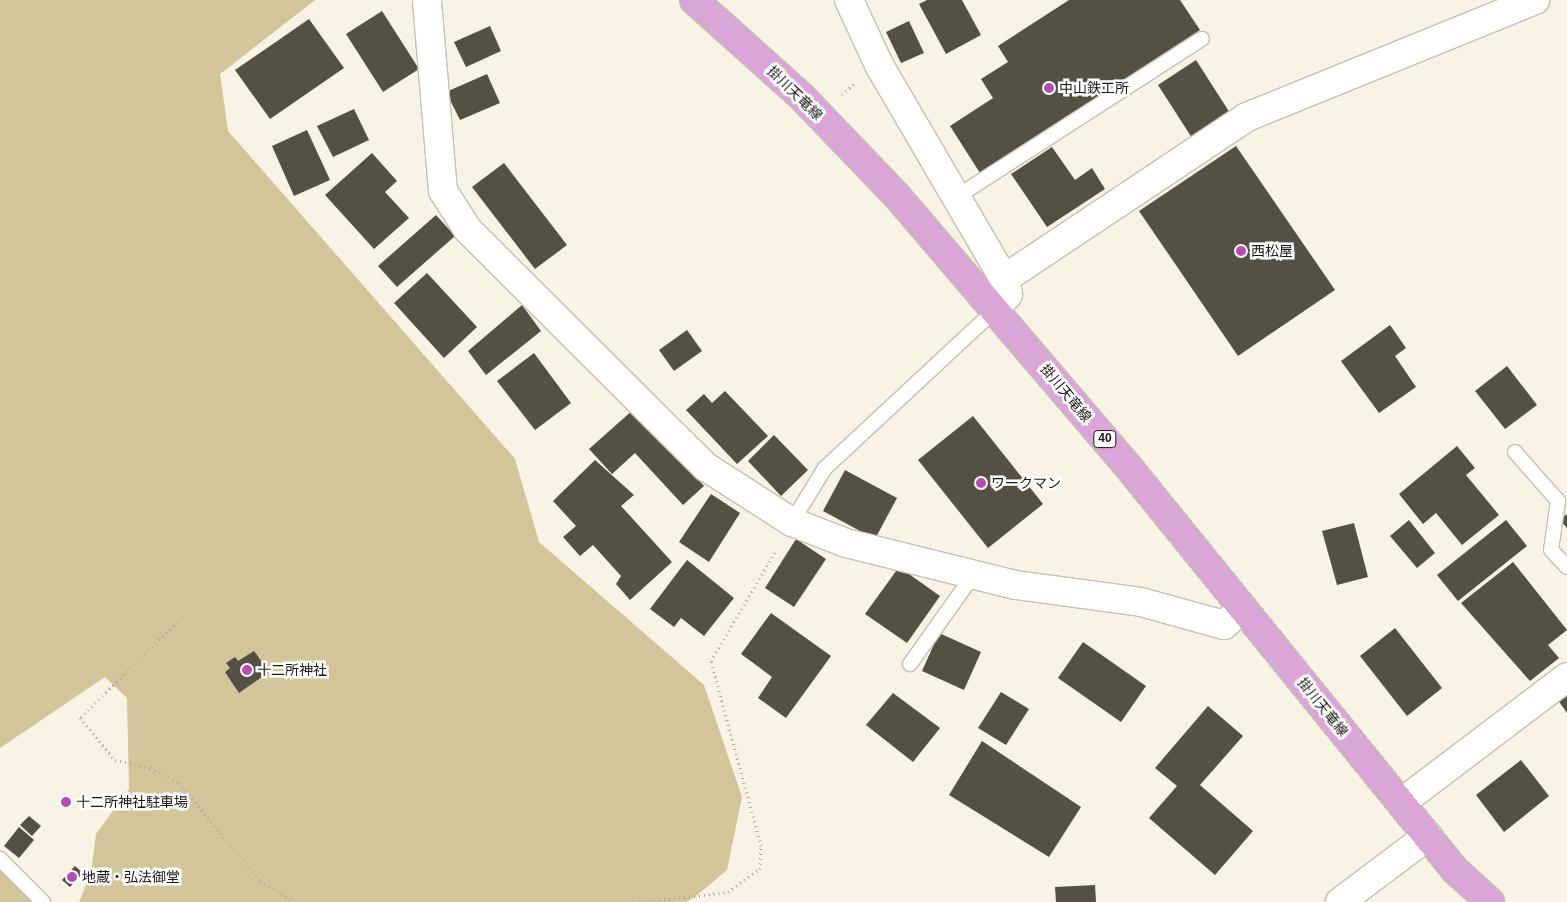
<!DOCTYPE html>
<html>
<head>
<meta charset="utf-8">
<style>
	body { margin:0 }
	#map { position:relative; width:1567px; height:902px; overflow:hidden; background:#f8f3e4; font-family:Helvetica,"Noto Sans JP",sans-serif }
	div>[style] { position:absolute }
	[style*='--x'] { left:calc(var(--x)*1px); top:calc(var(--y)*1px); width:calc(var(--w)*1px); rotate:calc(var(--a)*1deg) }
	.green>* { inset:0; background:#d3c499 }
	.building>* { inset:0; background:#545043 }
	.path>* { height:3px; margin-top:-1.5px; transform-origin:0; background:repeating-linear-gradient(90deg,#aeaa9e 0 1px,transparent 0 5px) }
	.roads { filter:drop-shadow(1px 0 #c5c1b2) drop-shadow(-1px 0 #c5c1b2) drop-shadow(0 1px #c5c1b2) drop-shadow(0 -1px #c5c1b2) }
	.service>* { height:14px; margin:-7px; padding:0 7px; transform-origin:7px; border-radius:7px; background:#fff }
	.minor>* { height:28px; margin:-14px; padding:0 14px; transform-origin:14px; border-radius:14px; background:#fff }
	.tertiary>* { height:28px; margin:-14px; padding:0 14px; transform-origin:14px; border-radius:14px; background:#fff }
	.primary>* { height:28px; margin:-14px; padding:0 14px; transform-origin:14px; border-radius:14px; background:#d9a6d7 }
	.dots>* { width:14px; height:14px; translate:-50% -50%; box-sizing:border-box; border:2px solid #fff; border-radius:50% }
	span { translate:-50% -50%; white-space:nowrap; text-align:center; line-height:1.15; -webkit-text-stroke:5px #fff; paint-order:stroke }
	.shield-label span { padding:1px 4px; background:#fff; border:1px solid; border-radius:4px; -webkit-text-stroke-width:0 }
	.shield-label { font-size:12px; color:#191712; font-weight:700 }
	.poi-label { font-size:14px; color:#191712 }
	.left { translate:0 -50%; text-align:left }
	.street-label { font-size:14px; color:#191712 }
</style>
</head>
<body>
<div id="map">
	<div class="green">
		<div style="clip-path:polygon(0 0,315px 0,220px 74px,228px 131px,515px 459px,539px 542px,704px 685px,742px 797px,727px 870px,695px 897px,686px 902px,79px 902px,91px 873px,96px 834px,129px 789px,127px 698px,105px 677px,0 748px)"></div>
		<div style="clip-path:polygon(0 868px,34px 902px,0 902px)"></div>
	</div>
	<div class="building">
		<div style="clip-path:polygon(927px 0,962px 0,981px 35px,946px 54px,919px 4px)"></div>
		<div style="clip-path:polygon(1069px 0,1180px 0,1200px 30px,980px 173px,950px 126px,993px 98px,981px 79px,1008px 62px,998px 46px)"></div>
		<div style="clip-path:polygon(382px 11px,419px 69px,383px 92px,346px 34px)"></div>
		<div style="clip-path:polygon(309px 19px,344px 68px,270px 119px,235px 70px)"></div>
		<div style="clip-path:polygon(909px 21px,924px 53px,901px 63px,886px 32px)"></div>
		<div style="clip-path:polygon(490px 26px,501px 51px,466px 67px,454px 42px)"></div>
		<div style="clip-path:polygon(1196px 60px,1230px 113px,1192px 138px,1158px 85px)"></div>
		<div style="clip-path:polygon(487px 74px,500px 103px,460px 120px,446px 92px)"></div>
		<div style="clip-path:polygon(354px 109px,369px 140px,333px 157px,317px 126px)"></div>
		<div style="clip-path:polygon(307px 130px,330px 180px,294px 196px,272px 146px)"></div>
		<div style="clip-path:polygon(1236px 146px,1335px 290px,1238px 356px,1139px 211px)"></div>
		<div style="clip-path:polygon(1052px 147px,1075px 180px,1092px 168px,1105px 189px,1047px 227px,1011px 174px)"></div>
		<div style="clip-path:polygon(372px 153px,397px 181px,385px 192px,409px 218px,374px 249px,325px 195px)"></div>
		<div style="clip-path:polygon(504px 163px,567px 245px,535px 269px,472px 187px)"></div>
		<div style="clip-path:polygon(436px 215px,455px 236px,397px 287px,378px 266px)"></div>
		<div style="clip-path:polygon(427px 273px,477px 327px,444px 358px,394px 303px)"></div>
		<div style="clip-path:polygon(522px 305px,541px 331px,486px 375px,468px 351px)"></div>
		<div style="clip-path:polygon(1390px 325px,1406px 348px,1395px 356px,1416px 387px,1379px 413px,1341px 361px)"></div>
		<div style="clip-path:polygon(687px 330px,702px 351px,674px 371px,659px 350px)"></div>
		<div style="clip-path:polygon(534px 353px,571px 403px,535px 430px,497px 381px)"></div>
		<div style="clip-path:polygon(1507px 366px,1537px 405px,1505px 429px,1475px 391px)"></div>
		<div style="clip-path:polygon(725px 391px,768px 436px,737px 464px,686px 410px,704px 394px,712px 403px)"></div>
		<div style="clip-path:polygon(634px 409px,704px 486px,683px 505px,635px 453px,612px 474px,589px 449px)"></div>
		<div style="clip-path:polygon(973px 416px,1043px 504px,988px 548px,918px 460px)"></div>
		<div style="clip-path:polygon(774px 435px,808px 470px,781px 496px,748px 461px)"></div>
		<div style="clip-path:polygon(1457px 446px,1475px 468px,1466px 475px,1499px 515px,1462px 545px,1436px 513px,1423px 524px,1399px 494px)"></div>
		<div style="clip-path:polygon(595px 460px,634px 495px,621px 506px,672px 562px,630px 600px,616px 584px,621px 576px,593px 545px,580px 556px,563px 537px,576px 526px,553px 501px)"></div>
		<div style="clip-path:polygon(845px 470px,897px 498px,875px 539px,823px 511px)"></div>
		<div style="clip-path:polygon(711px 494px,740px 513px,709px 562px,679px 542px)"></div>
		<div style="clip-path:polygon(1567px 514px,1567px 528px,1560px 520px)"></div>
		<div style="clip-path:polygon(1409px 520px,1435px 553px,1417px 568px,1390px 536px)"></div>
		<div style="clip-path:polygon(1506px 520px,1527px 546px,1458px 601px,1437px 575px)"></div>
		<div style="clip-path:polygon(1354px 523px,1368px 577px,1337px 585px,1322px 531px)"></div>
		<div style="clip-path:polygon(796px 539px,826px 559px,794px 607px,765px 588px)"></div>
		<div style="clip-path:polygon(687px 560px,734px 598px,704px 636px,681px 618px,674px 627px,650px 609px)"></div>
		<div style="clip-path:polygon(1513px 562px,1567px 630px,1548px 645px,1559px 658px,1530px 681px,1461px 603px)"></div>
		<div style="clip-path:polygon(899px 567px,940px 596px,907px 643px,865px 614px)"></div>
		<div style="clip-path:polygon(771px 613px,831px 656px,786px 718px,758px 698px,772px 677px,741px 654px)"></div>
		<div style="clip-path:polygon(1395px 628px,1442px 688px,1407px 716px,1360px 656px)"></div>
		<div style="clip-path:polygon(939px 633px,981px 652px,964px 690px,922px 671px)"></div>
		<div style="clip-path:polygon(1083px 642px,1146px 686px,1121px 722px,1058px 678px)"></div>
		<div style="clip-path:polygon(254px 651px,269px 672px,239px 693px,225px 672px,230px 668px,226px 663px,235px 657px,238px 661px)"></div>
		<div style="clip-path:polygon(1567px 687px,1567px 713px,1555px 696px)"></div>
		<div style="clip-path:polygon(1001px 692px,1029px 709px,1006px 745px,978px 728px)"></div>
		<div style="clip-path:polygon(893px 693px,940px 728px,913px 762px,866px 725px)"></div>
		<div style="clip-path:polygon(1208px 706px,1243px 736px,1200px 785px,1253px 831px,1215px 875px,1149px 818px,1177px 786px,1155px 768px)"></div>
		<div style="clip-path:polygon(982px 741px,1081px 807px,1049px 857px,949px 795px)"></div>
		<div style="clip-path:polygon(1521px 760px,1549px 796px,1504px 832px,1476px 795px)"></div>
		<div style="clip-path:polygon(29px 816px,41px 826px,32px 836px,20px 825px)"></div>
		<div style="clip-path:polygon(19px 827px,34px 840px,19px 858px,4px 846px)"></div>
		<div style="clip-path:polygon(75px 866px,83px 873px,70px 887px,62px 880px)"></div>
		<div style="clip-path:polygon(1095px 885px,1096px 902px,1056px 902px,1055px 887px)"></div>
	</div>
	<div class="path">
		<div style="--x:842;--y:95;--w:16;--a:-43"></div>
		<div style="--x:181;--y:618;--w:142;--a:135.3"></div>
		<div style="--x:80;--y:718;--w:55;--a:50.2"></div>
		<div style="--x:115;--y:760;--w:36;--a:13"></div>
		<div style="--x:150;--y:768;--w:33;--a:27"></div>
		<div style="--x:179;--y:783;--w:127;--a:50.4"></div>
		<div style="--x:260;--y:881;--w:41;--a:31"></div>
		<div style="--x:639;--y:902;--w:90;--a:-6.4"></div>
		<div style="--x:728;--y:892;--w:39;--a:-36"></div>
		<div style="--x:760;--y:869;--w:23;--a:-88"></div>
		<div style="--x:761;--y:846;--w:192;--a:-105.1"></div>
		<div style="--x:711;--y:661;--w:130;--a:-59.5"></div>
	</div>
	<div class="roads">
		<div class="service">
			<div style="--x:958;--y:196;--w:290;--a:-32.8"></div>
			<div style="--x:1515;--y:452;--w:65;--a:48.7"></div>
			<div style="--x:1558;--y:501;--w:49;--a:98.1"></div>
			<div style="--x:1551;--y:550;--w:23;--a:47"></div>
			<div style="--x:792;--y:522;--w:63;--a:-58.6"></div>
			<div style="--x:825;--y:468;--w:233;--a:-42.9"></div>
			<div style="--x:910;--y:664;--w:110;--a:-54.6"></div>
			<div style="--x:0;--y:859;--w:61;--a:45"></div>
		</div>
		<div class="minor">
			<div style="--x:427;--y:1;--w:191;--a:85.2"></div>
			<div style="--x:443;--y:191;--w:46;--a:57.3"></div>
			<div style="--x:468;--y:230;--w:336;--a:44.9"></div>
			<div style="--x:706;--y:467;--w:102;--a:32.6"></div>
			<div style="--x:792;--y:522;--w:58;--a:21.3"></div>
			<div style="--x:846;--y:543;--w:175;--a:13.9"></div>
			<div style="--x:1016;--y:585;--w:126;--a:7.7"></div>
			<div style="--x:1141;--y:602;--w:86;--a:15.5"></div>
			<div style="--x:1224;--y:625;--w:25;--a:-43"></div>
			<div style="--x:1004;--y:279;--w:292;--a:-33.7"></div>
			<div style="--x:1247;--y:117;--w:311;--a:-22.1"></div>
			<div style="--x:1401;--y:803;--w:208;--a:-37.2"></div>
			<div style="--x:1340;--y:902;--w:110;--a:-36.9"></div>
		</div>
		<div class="tertiary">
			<div style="--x:849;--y:0;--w:72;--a:65.2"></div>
			<div style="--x:879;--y:65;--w:248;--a:59.7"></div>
			<div style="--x:1004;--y:279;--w:16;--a:75"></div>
			<div style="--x:1008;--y:294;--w:19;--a:129"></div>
		</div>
		<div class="primary">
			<div style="--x:694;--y:0;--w:145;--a:41.9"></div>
			<div style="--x:802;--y:97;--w:137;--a:46.2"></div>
			<div style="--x:897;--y:196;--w:359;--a:49.5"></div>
			<div style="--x:1130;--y:469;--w:516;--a:50.98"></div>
			<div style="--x:1455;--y:870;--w:47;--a:42.4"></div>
		</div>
	</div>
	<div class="dots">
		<div style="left:1049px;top:88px;background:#b44db2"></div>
		<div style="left:1241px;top:251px;background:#b44db2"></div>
		<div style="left:981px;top:483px;background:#b44db2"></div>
		<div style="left:247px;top:670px;background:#b44db2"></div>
		<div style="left:66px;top:802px;background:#b44db2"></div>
		<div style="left:72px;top:877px;background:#b44db2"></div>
	</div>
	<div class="shield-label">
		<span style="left:1105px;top:439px">40</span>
	</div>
	<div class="poi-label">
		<span class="left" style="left:1059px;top:88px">中山鉄工所</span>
		<span class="left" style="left:1251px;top:251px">西松屋</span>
		<span class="left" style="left:991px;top:483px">ワークマン</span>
		<span class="left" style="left:257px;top:670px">十二所神社</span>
		<span class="left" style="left:76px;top:802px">十二所神社駐車場</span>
		<span class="left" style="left:82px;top:877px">地蔵・弘法御堂</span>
	</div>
	<div class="street-label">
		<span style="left:795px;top:93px;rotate:44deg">掛川天竜線</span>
		<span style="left:1066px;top:393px;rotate:50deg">掛川天竜線</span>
		<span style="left:1323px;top:707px;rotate:51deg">掛川天竜線</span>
	</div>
</div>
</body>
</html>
